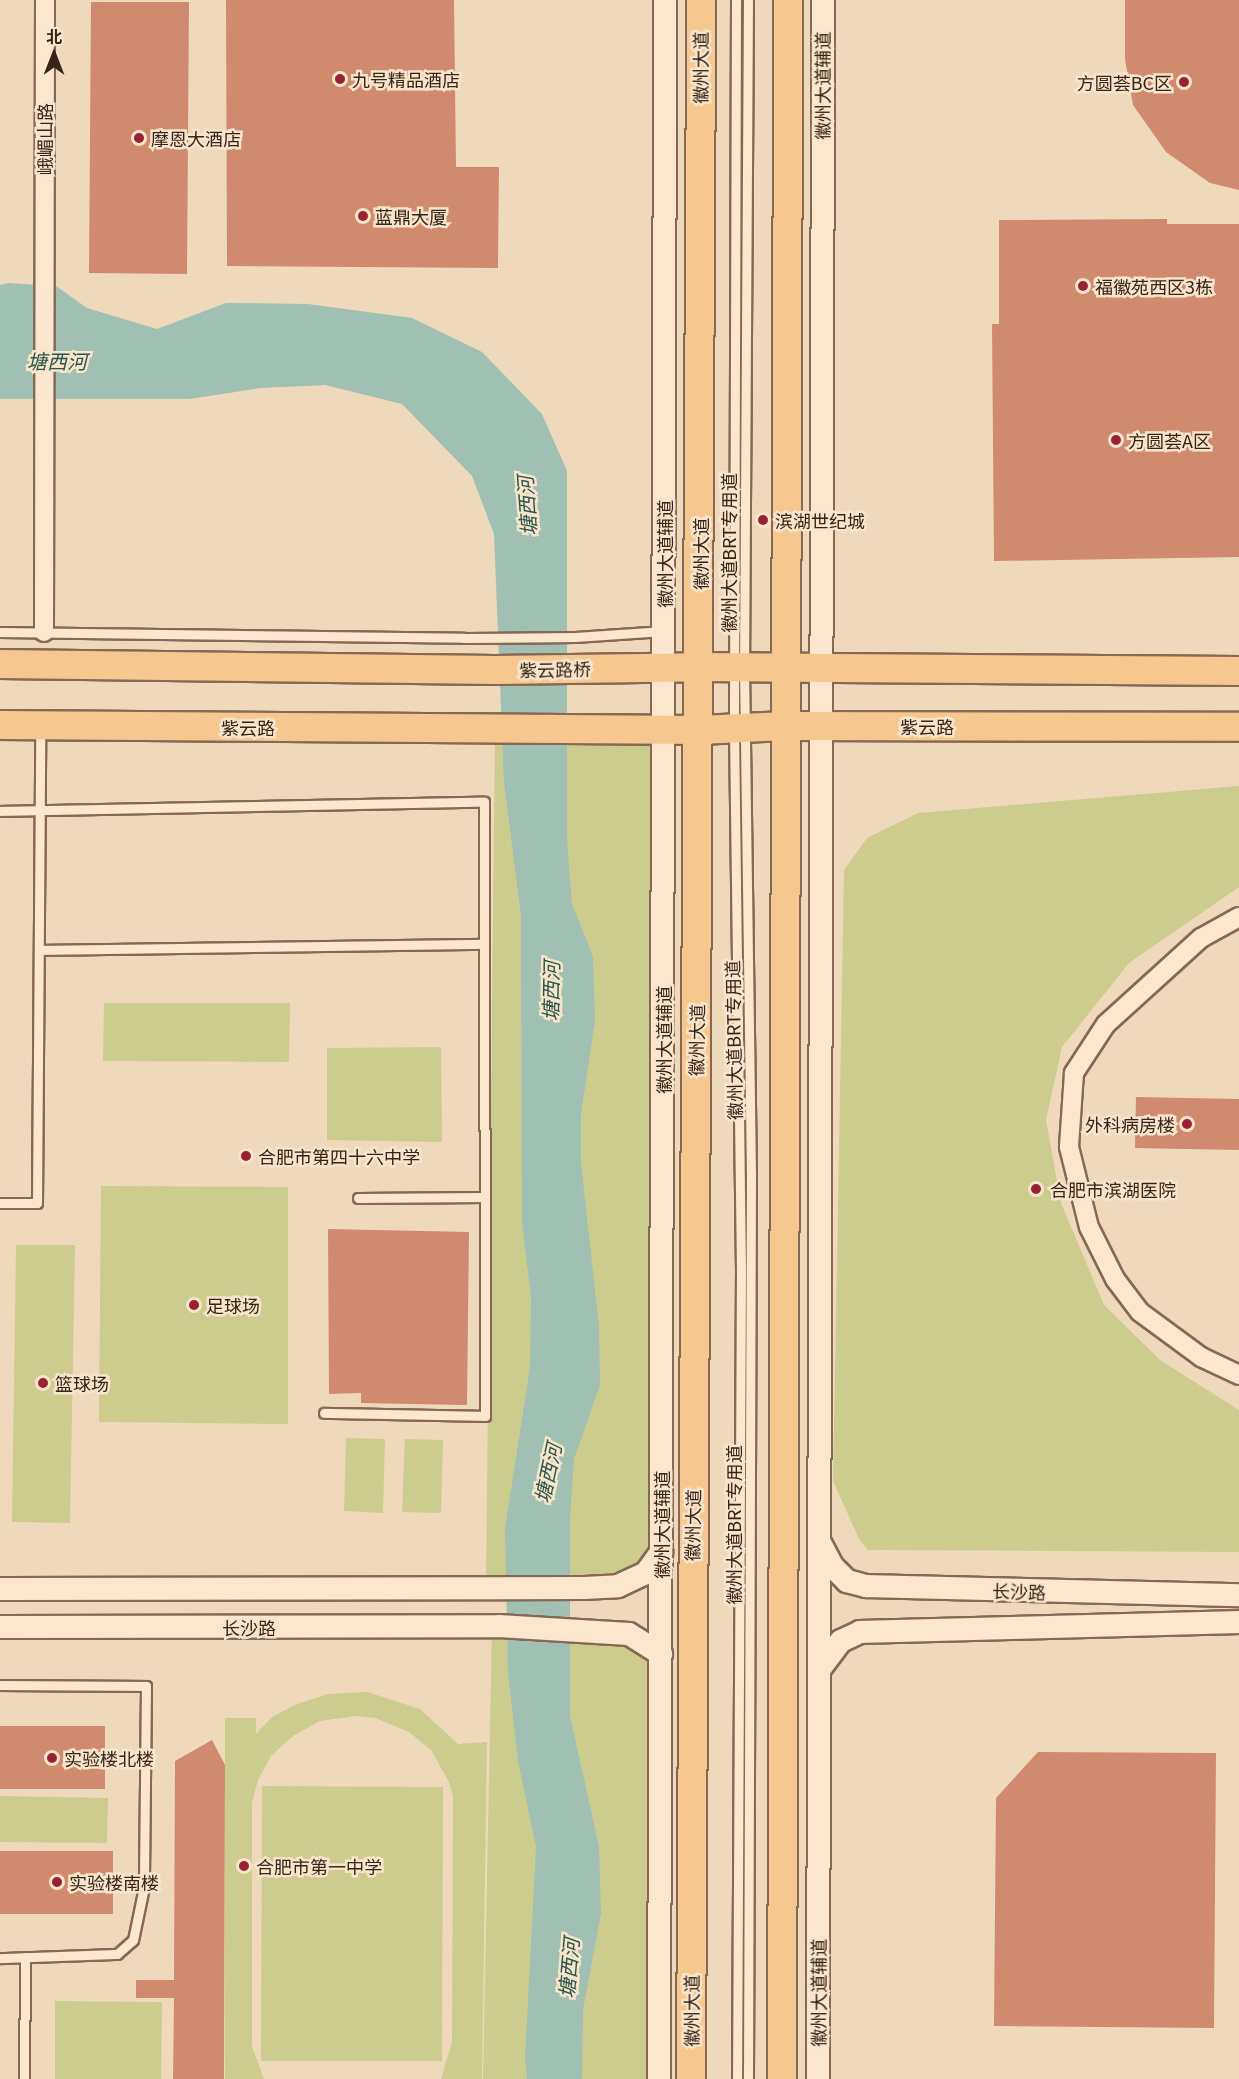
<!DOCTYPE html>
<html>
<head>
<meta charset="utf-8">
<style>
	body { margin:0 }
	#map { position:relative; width:1239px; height:2079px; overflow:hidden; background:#efd9bb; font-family:Georgia,"Noto Sans SC",serif }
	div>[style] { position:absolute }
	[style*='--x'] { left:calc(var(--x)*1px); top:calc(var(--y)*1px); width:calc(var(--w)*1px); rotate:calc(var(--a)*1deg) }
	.green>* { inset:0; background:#cdcc8f }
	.water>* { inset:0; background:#9fc0b2 }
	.building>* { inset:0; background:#d08a6e }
	.roads { filter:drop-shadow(2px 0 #876854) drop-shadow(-2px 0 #876854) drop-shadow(0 2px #876854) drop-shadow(0 -2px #876854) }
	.service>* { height:9px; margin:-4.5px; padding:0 4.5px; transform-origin:4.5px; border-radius:4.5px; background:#fae7ce }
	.minor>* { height:18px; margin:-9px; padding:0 9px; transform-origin:9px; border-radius:9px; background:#fae7ce }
	.tertiary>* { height:22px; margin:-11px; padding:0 11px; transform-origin:11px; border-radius:11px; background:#fae7ce }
	.primary>* { height:28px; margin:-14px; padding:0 14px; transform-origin:14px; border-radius:14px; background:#f6c88f }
	.dots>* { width:16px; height:16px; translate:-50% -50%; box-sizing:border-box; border:3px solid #f7e4ca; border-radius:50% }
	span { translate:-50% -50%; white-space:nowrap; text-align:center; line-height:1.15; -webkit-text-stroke:5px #f7e4ca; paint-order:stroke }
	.street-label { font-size:18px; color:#35241a }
	.poi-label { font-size:18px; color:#35241a }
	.left { translate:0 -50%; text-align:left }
	.right { translate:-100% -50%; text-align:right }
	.water-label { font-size:20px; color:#28564d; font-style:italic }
	.north { position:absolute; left:24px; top:24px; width:60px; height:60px; -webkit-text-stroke:4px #f7e4ca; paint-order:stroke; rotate:0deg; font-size:16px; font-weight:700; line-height:24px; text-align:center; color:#35241a }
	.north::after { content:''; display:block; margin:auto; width:21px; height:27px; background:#35241a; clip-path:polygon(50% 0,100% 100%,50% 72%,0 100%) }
</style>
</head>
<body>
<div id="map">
	<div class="green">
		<div style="clip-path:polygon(664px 728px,661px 1552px,646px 1573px,486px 1589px,495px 729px)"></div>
		<div style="clip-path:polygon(1239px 786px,1239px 887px,1129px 963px,1062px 1047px,1046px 1120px,1061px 1203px,1104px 1305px,1160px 1360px,1239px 1410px,1239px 1552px,868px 1550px,859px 1539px,833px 1481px,844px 870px,867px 838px,918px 813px)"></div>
		<div style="clip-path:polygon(104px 1003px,290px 1003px,289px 1062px,103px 1061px)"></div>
		<div style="clip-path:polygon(441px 1047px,442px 1142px,327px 1140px,327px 1048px)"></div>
		<div style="clip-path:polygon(101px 1186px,288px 1187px,288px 1424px,99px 1422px)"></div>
		<div style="clip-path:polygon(16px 1245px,75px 1245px,70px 1523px,12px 1522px)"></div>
		<div style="clip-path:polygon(346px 1438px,385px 1439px,383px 1513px,344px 1511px)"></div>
		<div style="clip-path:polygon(405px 1439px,443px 1440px,441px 1513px,402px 1512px)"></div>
		<div style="clip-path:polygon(492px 1627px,585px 1631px,661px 1654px,659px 2079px,483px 2079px)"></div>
		<div style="clip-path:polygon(367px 1692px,420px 1709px,458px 1744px,487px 1742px,482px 2079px,441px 2079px,452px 2042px,453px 1797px,449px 1782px,431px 1750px,409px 1732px,375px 1718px,356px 1716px,320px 1721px,293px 1736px,271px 1756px,258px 1780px,252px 1803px,252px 2046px,264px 2079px,225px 2079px,225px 1718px,256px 1718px,256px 1734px,272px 1717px,297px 1704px,328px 1694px)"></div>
		<div style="clip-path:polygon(262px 1786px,443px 1787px,442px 2061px,261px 2061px)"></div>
		<div style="clip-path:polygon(0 1796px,108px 1798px,107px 1843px,0 1842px)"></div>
		<div style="clip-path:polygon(55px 2001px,162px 2002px,161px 2079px,55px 2079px)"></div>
	</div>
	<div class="water">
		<div style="clip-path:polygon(8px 283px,56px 286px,87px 308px,157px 329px,226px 303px,308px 304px,412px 318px,482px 352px,542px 414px,567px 471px,567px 839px,572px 904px,593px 956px,595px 1021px,581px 1114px,581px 1163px,599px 1326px,600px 1385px,574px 1459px,570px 1519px,570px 1716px,599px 1846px,601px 1914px,583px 2010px,582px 2079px,527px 2079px,525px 2058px,536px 1847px,518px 1761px,508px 1673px,505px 1529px,530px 1367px,531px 1297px,522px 1222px,521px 917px,504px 782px,494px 534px,472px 476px,402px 404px,325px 385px,261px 388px,190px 399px,0 399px,0 285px)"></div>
	</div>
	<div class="building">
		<div style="clip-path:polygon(226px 0,454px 0,456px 167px,499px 167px,498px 268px,227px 266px)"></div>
		<div style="clip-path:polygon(1125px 0,1239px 0,1239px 190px,1210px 183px,1166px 152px,1133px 105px,1125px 59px)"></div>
		<div style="clip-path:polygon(91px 2px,189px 2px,187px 274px,89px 273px)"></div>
		<div style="clip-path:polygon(1167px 219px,1167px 224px,1239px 224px,1239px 557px,994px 561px,992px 324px,999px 324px,999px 220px)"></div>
		<div style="clip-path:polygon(1136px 1097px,1239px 1099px,1239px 1150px,1135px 1148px)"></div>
		<div style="clip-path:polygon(328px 1229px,469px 1232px,467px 1405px,361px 1403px,361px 1393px,329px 1394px)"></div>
		<div style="clip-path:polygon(0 1726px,105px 1726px,105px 1789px,0 1789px)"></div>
		<div style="clip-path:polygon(212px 1740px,225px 1765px,224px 2079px,173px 2079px,174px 1998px,136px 1998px,136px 1980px,174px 1980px,175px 1761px)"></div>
		<div style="clip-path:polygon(1038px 1752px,1216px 1753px,1214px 2028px,994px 2026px,996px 1798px)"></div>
		<div style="clip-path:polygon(0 1851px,113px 1851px,113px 1914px,0 1914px)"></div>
	</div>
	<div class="roads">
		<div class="service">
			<div style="--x:736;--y:0;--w:728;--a:90.16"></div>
			<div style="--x:734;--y:728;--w:542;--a:89.26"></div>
			<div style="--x:741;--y:1270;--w:809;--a:90.28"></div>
			<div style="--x:748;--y:0;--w:668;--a:90.34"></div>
			<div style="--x:744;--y:668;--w:505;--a:89.21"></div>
			<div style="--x:751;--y:1173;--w:906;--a:90.19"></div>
			<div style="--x:0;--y:632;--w:464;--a:0.7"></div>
			<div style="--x:464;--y:638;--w:111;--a:-0.5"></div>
			<div style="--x:575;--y:637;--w:89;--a:-3.9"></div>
			<div style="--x:0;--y:811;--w:484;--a:-1.1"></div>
			<div style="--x:484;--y:802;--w:614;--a:89.91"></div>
			<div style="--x:485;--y:1416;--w:161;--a:-178.9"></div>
			<div style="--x:40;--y:950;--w:444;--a:-0.8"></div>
			<div style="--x:358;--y:1198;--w:127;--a:-0.5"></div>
			<div style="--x:0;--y:1203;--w:37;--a:0"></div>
			<div style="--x:37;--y:1203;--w:473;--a:-89.6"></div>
			<div style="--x:0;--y:1685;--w:146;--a:0.4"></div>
			<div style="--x:146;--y:1686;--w:201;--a:90.6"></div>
			<div style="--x:144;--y:1887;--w:54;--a:101.7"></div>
			<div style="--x:133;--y:1940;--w:21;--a:139"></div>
			<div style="--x:117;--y:1954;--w:117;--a:178"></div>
			<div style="--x:24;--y:2079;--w:122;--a:-89.5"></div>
		</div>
		<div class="minor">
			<div style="--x:44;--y:632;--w:632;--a:-89.91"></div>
			<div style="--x:1239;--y:917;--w:43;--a:151.1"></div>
			<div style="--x:1201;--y:938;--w:128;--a:137.8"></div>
			<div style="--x:1106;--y:1024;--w:59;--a:123.1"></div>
			<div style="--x:1074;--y:1073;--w:74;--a:93.9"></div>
			<div style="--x:1069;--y:1147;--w:82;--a:76"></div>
			<div style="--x:1089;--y:1227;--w:58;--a:63.4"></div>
			<div style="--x:1115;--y:1279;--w:41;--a:52.9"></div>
			<div style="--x:1140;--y:1312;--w:76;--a:36.4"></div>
			<div style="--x:1201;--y:1357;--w:42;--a:25.3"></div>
		</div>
		<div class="tertiary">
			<div style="--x:820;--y:1543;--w:27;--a:62"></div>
			<div style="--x:833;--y:1567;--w:20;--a:45"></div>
			<div style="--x:847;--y:1581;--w:20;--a:15"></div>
			<div style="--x:866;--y:1586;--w:373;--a:1.4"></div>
			<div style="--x:0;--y:1589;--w:584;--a:-0.1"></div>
			<div style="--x:584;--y:1588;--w:34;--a:-3"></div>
			<div style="--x:618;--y:1586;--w:31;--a:-25"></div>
			<div style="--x:646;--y:1573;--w:26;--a:-54"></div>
			<div style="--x:0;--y:1627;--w:499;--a:-0.1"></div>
			<div style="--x:499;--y:1626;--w:130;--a:3.5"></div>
			<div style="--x:629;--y:1634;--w:38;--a:32"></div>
			<div style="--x:819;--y:1670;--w:36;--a:-53"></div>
			<div style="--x:841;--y:1641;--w:21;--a:-25"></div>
			<div style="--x:860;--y:1632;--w:379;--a:-1.5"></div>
			<div style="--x:659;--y:2079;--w:2079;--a:-89.83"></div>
			<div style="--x:818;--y:2079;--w:2079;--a:-89.86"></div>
		</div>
		<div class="primary">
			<div style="--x:0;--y:664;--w:495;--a:0.7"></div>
			<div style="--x:495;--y:670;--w:205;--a:-0.8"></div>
			<div style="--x:700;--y:667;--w:539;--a:0.43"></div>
			<div style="--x:0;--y:725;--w:699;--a:0.41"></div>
			<div style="--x:699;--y:730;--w:87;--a:-2.6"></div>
			<div style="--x:786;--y:726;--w:453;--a:0.1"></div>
			<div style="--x:691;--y:2079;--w:2079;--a:-89.72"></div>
			<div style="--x:782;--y:2079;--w:2079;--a:-89.83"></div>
		</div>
	</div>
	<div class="dots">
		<div style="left:340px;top:79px;background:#992232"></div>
		<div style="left:1184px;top:82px;background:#992232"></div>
		<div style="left:139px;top:138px;background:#992232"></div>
		<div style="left:363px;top:216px;background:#992232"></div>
		<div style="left:1083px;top:286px;background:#992232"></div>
		<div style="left:1116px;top:440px;background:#992232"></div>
		<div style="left:763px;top:520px;background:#992232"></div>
		<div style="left:1187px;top:1124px;background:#992232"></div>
		<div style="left:246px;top:1156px;background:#992232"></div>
		<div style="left:1036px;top:1189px;background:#992232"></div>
		<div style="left:194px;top:1305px;background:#992232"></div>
		<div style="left:43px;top:1383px;background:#992232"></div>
		<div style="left:52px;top:1758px;background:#992232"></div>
		<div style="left:244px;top:1866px;background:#992232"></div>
		<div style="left:57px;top:1882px;background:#992232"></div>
	</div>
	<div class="street-label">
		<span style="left:700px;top:68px;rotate:-90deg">徽州大道</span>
		<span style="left:822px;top:86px;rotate:-90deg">徽州大道辅道</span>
		<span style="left:44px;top:139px;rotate:-90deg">峨嵋山路</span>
		<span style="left:728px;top:553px;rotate:-90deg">徽州大道BRT专用道</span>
		<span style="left:664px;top:554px;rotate:-90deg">徽州大道辅道</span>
		<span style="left:700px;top:554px;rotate:-90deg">徽州大道</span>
		<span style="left:555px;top:669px;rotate:-1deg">紫云路桥</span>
		<span style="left:927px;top:726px">紫云路</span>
		<span style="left:248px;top:727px">紫云路</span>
		<span style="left:663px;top:1040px;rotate:-90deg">徽州大道辅道</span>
		<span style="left:696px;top:1040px;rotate:-89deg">徽州大道</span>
		<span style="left:733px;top:1040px;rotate:-91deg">徽州大道BRT专用道</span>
		<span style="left:661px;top:1525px;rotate:-90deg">徽州大道辅道</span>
		<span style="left:692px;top:1525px;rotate:-89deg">徽州大道</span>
		<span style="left:733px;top:1525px;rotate:-90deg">徽州大道BRT专用道</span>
		<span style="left:1019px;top:1591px;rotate:2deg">长沙路</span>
		<span style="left:249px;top:1627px">长沙路</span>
		<span style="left:818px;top:1993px;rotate:-90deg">徽州大道辅道</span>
		<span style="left:691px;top:2011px;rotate:-90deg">徽州大道</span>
	</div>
	<div class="poi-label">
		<span class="left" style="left:352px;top:79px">九号精品酒店</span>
		<span class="right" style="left:1172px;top:82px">方圆荟BC区</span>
		<span class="left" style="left:151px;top:138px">摩恩大酒店</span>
		<span class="left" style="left:375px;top:216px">蓝鼎大厦</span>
		<span class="left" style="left:1095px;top:286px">福徽苑西区3栋</span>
		<span class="left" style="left:1128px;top:440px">方圆荟A区</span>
		<span class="left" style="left:775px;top:520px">滨湖世纪城</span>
		<span class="right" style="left:1175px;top:1124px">外科病房楼</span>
		<span class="left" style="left:258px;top:1156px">合肥市第四十六中学</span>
		<span class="left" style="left:1050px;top:1189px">合肥市滨湖医院</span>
		<span class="left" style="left:206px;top:1305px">足球场</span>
		<span class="left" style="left:55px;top:1383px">篮球场</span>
		<span class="left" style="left:64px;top:1758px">实验楼北楼</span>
		<span class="left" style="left:256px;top:1866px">合肥市第一中学</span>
		<span class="left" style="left:69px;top:1882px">实验楼南楼</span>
	</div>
	<div class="water-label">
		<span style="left:57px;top:360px">塘西河</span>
		<span style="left:526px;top:506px;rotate:-94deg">塘西河</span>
		<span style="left:550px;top:991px;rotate:-89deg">塘西河</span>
		<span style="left:547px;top:1473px;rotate:-78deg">塘西河</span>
		<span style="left:568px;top:1968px;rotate:-85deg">塘西河</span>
	</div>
	<div class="north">北</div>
</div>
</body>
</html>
